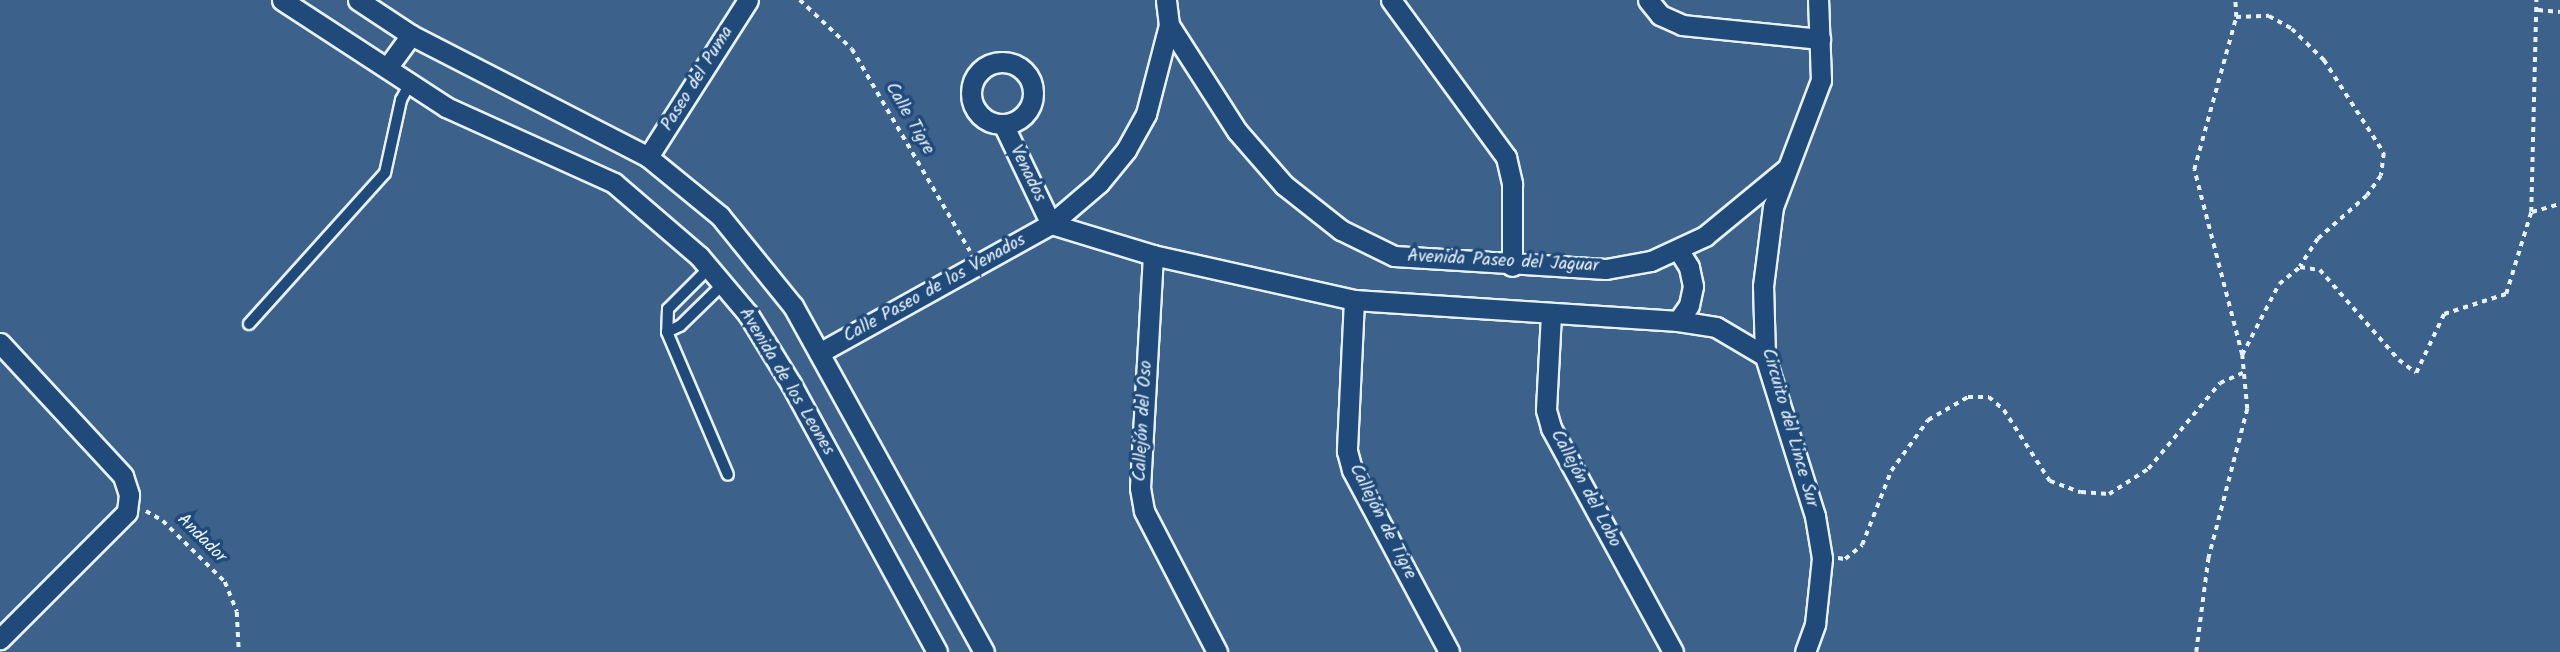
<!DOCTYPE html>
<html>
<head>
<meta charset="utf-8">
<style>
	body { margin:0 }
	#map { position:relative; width:2560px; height:652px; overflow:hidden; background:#1f4a7a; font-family:Kalam,sans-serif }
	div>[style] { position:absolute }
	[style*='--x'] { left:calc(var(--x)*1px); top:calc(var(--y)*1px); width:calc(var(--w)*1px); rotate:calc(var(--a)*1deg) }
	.green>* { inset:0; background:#3c628c }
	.path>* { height:3.5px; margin-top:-1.75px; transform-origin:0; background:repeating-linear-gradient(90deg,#e8f1f8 0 5px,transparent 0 10px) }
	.roads { filter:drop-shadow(2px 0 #e8f1f8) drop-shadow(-2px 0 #e8f1f8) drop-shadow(0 2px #e8f1f8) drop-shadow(0 -2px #e8f1f8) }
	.lane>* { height:10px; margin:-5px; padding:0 5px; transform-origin:5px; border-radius:5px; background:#1f4a7a }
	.street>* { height:19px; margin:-9.5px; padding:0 9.5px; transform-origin:9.5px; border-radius:9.5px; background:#1f4a7a }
	.street>.ring { margin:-9.5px; padding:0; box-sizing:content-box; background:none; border:19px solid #1f4a7a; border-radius:50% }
	span { translate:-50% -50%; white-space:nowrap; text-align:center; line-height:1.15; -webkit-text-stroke:7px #1f4a7a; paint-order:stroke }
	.street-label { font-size:18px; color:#e8f1f8 }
</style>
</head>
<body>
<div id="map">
	<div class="green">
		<div style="clip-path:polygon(0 0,2560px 0,2560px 652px,0 652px)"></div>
	</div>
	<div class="path">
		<div style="--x:800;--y:0;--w:71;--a:43.3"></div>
		<div style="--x:852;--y:49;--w:234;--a:59.7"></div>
		<div style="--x:2538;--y:10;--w:22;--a:5"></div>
		<div style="--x:2236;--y:17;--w:33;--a:-2"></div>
		<div style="--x:2269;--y:16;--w:26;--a:29"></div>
		<div style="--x:2292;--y:29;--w:45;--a:44.1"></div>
		<div style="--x:2324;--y:60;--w:111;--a:57.2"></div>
		<div style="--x:2384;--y:153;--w:23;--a:97"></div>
		<div style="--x:2381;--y:176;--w:24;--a:125"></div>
		<div style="--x:2367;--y:196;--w:65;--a:138.7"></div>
		<div style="--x:2318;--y:239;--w:33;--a:123"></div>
		<div style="--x:2532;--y:212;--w:29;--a:-16"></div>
		<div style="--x:2242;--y:355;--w:80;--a:-62.5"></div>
		<div style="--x:2279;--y:284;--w:27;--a:-39"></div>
		<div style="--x:2300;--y:267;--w:20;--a:9"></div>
		<div style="--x:2320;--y:270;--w:120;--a:48.7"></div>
		<div style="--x:2399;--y:360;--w:21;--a:37"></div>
		<div style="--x:2416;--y:373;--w:65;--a:-64.6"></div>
		<div style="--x:2444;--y:314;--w:65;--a:-17.9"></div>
		<div style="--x:2506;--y:294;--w:86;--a:-73"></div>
		<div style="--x:2531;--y:212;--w:212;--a:-88.6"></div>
		<div style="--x:146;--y:511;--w:20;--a:30"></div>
		<div style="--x:163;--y:521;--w:87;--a:44.5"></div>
		<div style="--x:225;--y:582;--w:32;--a:68"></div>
		<div style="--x:237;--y:612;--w:40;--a:87.1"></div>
		<div style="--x:1838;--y:558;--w:7;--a:8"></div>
		<div style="--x:1845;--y:559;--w:22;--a:-39"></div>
		<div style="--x:1862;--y:545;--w:79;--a:-68.6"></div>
		<div style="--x:1891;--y:471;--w:63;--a:-54"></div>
		<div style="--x:1928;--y:420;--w:46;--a:-29.9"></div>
		<div style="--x:1968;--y:397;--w:21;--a:0"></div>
		<div style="--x:1989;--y:397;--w:20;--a:41"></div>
		<div style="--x:2004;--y:410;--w:85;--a:57.1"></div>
		<div style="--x:2050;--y:481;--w:33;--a:20"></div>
		<div style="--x:2081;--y:492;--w:28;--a:4"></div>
		<div style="--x:2109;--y:494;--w:46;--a:-32.7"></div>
		<div style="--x:2148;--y:469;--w:112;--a:-50.1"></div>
		<div style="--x:2220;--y:383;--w:27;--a:-24"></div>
		<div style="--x:2196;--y:652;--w:94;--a:-82.6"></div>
		<div style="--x:2208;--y:559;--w:155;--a:-75.4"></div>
		<div style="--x:2247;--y:409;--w:54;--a:-95.3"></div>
		<div style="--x:2242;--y:355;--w:191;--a:-104.5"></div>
		<div style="--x:2194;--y:170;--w:159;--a:-74.6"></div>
		<div style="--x:2236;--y:17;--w:17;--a:-93"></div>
	</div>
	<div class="roads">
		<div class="lane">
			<div style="--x:709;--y:268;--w:58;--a:135"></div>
			<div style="--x:668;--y:309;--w:23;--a:92"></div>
			<div style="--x:667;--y:332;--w:155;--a:66.9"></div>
			<div style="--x:249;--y:324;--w:203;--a:-48"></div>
			<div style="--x:385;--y:173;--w:75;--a:-77.6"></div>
			<div style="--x:401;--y:100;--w:19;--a:-62"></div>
			<div style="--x:667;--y:332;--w:14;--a:-25"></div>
			<div style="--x:680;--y:326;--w:60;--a:-44.3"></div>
		</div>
		<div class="street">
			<div style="--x:282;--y:0;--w:196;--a:33.1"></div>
			<div style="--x:446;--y:107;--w:184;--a:24.3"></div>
			<div style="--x:614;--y:183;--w:112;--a:40.7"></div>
			<div style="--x:699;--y:256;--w:76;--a:49.8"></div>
			<div style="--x:748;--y:314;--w:82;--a:58.4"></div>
			<div style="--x:791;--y:384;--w:305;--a:61.4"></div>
			<div style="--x:358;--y:0;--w:64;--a:33.4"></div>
			<div style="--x:411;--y:35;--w:267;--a:27.2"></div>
			<div style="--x:648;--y:157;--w:93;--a:39.3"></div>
			<div style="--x:720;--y:216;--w:116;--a:51"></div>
			<div style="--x:793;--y:306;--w:395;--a:61.1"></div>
			<div style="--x:1391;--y:0;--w:195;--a:53.8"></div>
			<div style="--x:1506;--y:157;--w:28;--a:77"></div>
			<div style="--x:1512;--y:184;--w:82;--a:90"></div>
			<div style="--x:1648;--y:0;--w:19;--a:51"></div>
			<div style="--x:1660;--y:15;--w:24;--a:24"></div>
			<div style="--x:1682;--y:25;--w:139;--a:5.8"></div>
			<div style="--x:1169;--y:25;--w:126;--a:57.3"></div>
			<div style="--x:1237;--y:131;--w:72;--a:49"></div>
			<div style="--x:1284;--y:185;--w:73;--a:38.3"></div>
			<div style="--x:1341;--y:230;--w:59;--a:26.1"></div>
			<div style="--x:1394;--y:256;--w:212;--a:3.5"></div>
			<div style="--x:1606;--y:269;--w:46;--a:-10.1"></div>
			<div style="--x:1651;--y:261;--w:60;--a:-24.8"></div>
			<div style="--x:1705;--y:236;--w:104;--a:-39.5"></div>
			<div class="ring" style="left:971px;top:62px;width:43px;height:43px"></div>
			<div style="--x:387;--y:68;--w:41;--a:-54"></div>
			<div style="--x:1003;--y:124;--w:111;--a:64.4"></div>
			<div style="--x:648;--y:157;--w:186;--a:-57.5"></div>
			<div style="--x:1051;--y:224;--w:107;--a:16.9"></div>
			<div style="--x:1153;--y:255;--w:206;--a:12.6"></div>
			<div style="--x:1354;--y:300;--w:325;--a:3.7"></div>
			<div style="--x:1678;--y:321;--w:38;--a:9"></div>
			<div style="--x:1716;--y:327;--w:57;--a:30.6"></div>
			<div style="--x:1153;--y:255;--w:233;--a:93.2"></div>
			<div style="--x:1140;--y:488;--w:23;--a:80"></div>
			<div style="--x:1144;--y:511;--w:159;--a:62.6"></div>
			<div style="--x:1354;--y:300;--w:151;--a:92.7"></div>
			<div style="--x:1347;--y:451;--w:20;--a:75"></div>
			<div style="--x:1352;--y:470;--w:206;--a:61.9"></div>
			<div style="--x:1551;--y:314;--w:96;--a:93"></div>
			<div style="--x:1546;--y:410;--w:19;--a:74"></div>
			<div style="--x:1551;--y:428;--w:255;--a:61.4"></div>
			<div style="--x:1678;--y:321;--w:19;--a:-55"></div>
			<div style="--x:1689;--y:305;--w:19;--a:-78"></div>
			<div style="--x:1693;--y:286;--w:19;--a:-102"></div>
			<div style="--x:1689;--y:267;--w:19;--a:-122"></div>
			<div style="--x:0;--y:343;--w:181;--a:47.2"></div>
			<div style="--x:123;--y:476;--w:20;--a:72"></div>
			<div style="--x:129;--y:495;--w:17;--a:97"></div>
			<div style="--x:127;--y:512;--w:180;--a:135"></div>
			<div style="--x:819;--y:353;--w:265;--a:-29.1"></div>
			<div style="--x:1051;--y:224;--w:63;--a:-40.5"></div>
			<div style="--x:1099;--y:183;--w:43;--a:-50.7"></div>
			<div style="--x:1126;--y:150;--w:41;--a:-60.9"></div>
			<div style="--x:1146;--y:114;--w:92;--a:-75.5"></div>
			<div style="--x:1169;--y:25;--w:25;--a:-97"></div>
			<div style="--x:1805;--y:652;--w:30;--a:-70"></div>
			<div style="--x:1815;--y:624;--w:66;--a:-83.9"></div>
			<div style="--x:1822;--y:558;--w:43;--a:-99.5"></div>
			<div style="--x:1815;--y:516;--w:168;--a:-107.4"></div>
			<div style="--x:1765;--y:356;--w:70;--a:-91.6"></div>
			<div style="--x:1763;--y:286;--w:80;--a:-82.8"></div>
			<div style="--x:1773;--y:207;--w:136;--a:-69.3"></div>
			<div style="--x:1821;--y:80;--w:80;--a:-92.1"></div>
		</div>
	</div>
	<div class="street-label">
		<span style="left:698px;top:79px;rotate:-58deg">Paseo del Puma</span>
		<span style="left:909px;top:119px;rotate:60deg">Calle Tigre</span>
		<span style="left:1027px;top:174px;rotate:64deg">Venados</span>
		<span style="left:1503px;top:262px;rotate:3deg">Avenida Paseo del Jaguar</span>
		<span style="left:935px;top:289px;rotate:-29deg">Calle Paseo de los Venados</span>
		<span style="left:786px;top:382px;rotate:59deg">Avenida de los Leones</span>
		<span style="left:1144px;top:421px;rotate:-87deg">Callejón del Oso</span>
		<span style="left:1789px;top:428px;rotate:74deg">Circuito del Lince Sur</span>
		<span style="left:1585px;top:489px;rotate:62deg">Callejón del Lobo</span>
		<span style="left:1382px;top:522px;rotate:63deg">Callejón de Tigre</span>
		<span style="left:201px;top:539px;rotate:45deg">Andador</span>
	</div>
</div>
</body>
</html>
